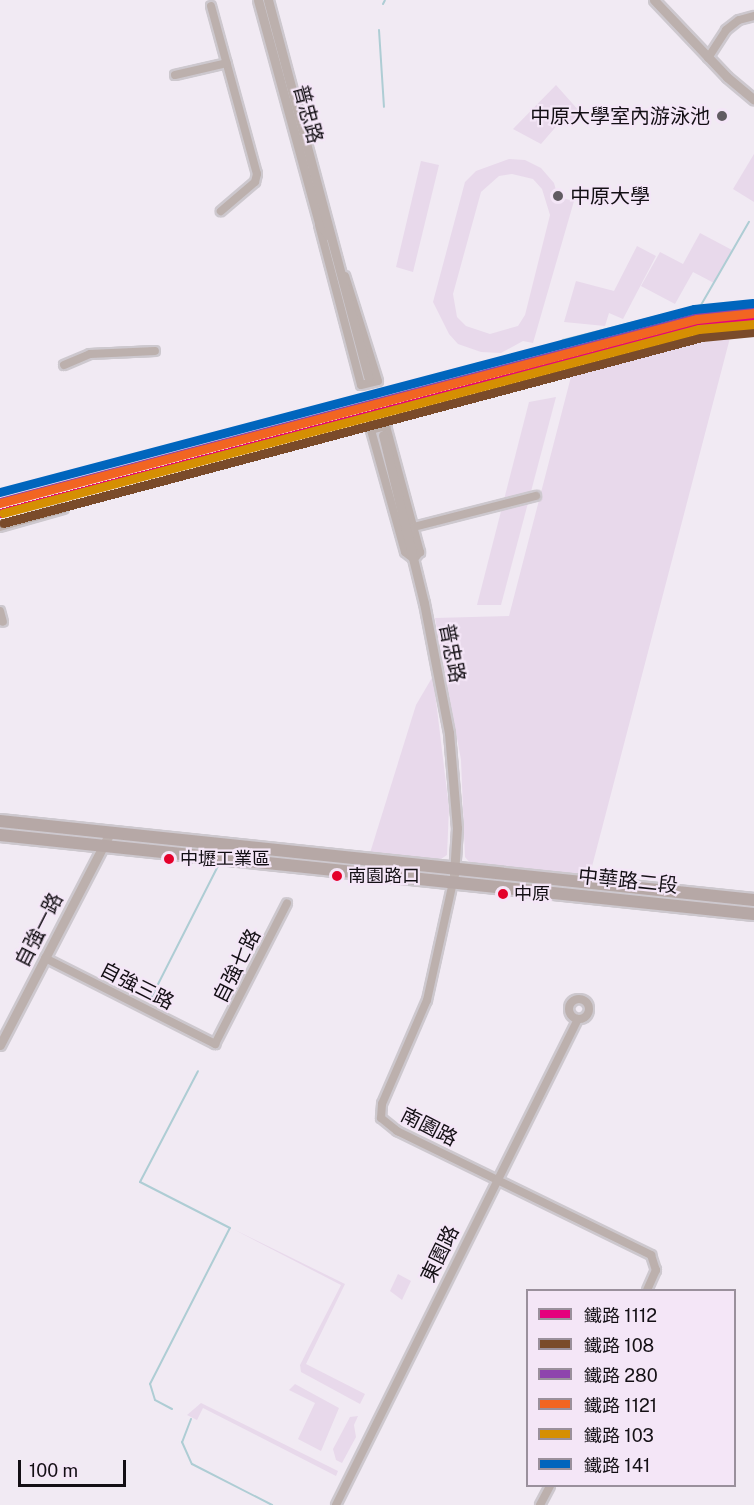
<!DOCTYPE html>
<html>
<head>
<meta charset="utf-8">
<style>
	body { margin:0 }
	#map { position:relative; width:754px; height:1505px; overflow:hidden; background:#f1eaf3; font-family:"Public Sans","Noto Sans TC",sans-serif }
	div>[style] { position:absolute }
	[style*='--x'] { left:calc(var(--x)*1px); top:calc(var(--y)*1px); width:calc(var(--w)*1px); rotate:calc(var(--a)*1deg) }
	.green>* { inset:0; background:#e8d9eb }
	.stream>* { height:2px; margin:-1px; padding:0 1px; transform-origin:1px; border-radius:1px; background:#aecdd4 }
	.tertiary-tunnel>* { height:9px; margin-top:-4.5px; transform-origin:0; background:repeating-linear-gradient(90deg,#d0c9d2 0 9px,transparent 0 13.5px) }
	.roads { filter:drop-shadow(2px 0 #cdc8ce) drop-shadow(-2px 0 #cdc8ce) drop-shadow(0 2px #cdc8ce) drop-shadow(0 -2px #cdc8ce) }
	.minor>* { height:8px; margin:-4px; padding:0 4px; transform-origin:4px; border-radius:4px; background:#bcb0ad }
	.minor>.ring { margin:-4px; padding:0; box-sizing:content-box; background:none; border:8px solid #bcb0ad; border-radius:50% }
	.tertiary>* { height:9px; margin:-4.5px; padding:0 4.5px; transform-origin:4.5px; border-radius:4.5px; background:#bcb0ad }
	.primary>* { height:12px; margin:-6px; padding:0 6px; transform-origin:6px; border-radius:6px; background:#b6a8a6 }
	.rail-1>* { height:9px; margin:-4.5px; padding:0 4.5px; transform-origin:4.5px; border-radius:4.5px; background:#e5007d }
	.rail-2>* { height:9px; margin:-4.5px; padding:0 4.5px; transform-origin:4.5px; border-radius:4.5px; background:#7a4b2a }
	.rail-3>* { height:9px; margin:-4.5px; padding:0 4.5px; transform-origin:4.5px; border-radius:4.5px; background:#8e44ad }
	.rail-4>* { height:9px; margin:-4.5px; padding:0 4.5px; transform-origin:4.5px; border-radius:4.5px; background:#f26522 }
	.rail-5>* { height:9px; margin:-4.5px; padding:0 4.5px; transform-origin:4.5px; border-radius:4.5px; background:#d58f03 }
	.rail-6>* { height:9px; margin:-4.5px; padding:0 4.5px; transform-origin:4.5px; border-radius:4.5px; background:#0065bd }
	.dots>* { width:16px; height:16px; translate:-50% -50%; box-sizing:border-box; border:3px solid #f4e6f7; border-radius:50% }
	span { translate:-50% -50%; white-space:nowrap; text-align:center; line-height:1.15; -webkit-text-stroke:4.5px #f4e6f7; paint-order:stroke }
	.bus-label { font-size:18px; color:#130f14 }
	.left { translate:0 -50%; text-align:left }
	.street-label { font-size:20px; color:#130f14 }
	.poi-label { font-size:20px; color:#130f14 }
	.right { translate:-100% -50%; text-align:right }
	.legend { position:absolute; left:526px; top:1289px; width:210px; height:198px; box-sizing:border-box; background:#f4e6f7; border:2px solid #9a909c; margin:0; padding:8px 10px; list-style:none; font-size:18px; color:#130f14 }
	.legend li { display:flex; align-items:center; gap:12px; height:30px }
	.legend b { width:30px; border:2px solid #9a909c }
	.scale { position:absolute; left:18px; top:1460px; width:108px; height:27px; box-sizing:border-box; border:3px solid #130f14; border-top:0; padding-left:8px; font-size:18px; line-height:21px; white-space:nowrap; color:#130f14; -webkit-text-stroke:4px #f4e6f7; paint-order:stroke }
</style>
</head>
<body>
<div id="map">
	<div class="green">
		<div style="clip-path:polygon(556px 85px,580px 112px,574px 126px,560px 122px,541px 144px,513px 129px)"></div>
		<div style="clip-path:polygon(754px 154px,754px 202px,733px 189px)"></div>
		<div style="clip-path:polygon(evenodd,509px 159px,525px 160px,541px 168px,554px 183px,558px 197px,574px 201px,533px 343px,523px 341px,501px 353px,481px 352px,458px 344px,449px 334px,433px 302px,465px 182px,476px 171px,509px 159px,512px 174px,533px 179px,542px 189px,550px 215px,525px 315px,518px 326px,490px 334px,466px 326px,457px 317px,453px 294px,481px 192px,499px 176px,512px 174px)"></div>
		<div style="clip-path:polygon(421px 161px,439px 165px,413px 272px,396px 267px)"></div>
		<div style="clip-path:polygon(700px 233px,732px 250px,714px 283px,693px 272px,675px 304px,641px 286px,660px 252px,683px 264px)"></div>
		<div style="clip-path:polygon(637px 246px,656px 256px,623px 319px,609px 313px,605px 326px,564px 322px,576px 281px,614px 291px)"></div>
		<div style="clip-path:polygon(731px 334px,589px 878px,470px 863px,465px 857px,461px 760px,435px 618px,509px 616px,573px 369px)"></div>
		<div style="clip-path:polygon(556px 397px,501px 605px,477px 605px,529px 402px)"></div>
		<div style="clip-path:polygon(433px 676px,449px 808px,447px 855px,441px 859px,370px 853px,416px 705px)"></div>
		<div style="clip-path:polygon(233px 1229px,345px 1284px,306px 1364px,365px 1394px,360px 1404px,301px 1372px,300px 1365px,341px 1285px)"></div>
		<div style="clip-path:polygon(398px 1274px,411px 1281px,402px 1300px,390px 1291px)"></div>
		<div style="clip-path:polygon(295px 1384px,339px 1408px,321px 1451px,298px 1439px,315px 1403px,289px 1390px)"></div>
		<div style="clip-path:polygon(201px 1403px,338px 1471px,336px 1476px,203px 1408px,197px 1420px,187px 1415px)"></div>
		<div style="clip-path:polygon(358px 1416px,354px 1425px,356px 1437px,342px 1463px,336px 1460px,333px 1449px,350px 1417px)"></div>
	</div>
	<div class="stream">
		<div style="--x:383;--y:4;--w:4;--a:-63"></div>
		<div style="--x:379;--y:30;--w:77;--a:86.3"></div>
		<div style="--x:554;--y:351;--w:5;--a:-90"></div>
		<div style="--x:554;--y:346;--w:11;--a:-34"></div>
		<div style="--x:563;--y:340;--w:142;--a:-14.2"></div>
		<div style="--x:701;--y:305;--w:96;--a:-60"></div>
		<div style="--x:150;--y:1000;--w:150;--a:-63.1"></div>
		<div style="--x:172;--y:1409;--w:19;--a:-152"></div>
		<div style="--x:155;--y:1400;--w:17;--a:-107"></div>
		<div style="--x:150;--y:1384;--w:175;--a:-62.9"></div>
		<div style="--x:230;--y:1228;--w:101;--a:-152.9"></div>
		<div style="--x:140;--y:1182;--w:125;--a:-62.4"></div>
		<div style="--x:191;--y:1419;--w:25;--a:111"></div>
		<div style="--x:182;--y:1442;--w:24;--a:66"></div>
		<div style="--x:192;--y:1464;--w:90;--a:27.1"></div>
	</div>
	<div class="tertiary-tunnel">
		<div style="--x:368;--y:377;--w:60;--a:75.5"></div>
	</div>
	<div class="roads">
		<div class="minor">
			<div style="--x:211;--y:6;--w:174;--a:74.7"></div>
			<div style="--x:257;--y:174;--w:8;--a:104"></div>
			<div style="--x:255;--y:182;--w:45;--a:139.5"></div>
			<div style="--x:708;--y:58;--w:33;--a:-57"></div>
			<div style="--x:726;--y:30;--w:16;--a:-38"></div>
			<div style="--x:739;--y:20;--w:16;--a:-15"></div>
			<div style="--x:175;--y:75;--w:53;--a:-13"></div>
			<div style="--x:319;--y:225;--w:165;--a:75.3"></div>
			<div style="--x:361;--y:385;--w:17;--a:-13"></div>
			<div style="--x:378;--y:381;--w:110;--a:-107.4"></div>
			<div style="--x:64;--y:365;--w:28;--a:-23"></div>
			<div style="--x:90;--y:354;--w:65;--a:-2.6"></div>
			<div style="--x:386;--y:426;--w:131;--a:74.9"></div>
			<div style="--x:420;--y:552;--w:9;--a:131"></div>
			<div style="--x:414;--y:559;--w:11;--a:-142"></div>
			<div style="--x:405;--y:552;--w:127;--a:-105.6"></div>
			<div style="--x:371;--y:430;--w:16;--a:-15"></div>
			<div style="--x:0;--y:527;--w:66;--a:-15.9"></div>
			<div style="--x:414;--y:527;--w:126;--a:-14.3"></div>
			<div style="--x:0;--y:611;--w:11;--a:75"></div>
			<div style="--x:453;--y:882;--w:121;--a:102.4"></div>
			<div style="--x:427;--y:1000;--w:113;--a:113.4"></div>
			<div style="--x:382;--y:1104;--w:14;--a:94"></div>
			<div style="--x:381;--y:1118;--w:21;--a:39"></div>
			<div style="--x:397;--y:1131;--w:283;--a:26"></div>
			<div style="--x:651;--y:1255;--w:16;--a:72"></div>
			<div style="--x:656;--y:1270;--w:22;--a:114"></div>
			<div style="--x:45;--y:958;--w:191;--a:26.8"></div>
			<div style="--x:215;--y:1044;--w:158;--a:-62.9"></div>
			<div class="ring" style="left:569px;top:999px;width:12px;height:12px"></div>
			<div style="--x:336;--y:1505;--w:543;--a:-63.53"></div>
			<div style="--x:540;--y:1505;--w:21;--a:-62"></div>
		</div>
		<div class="tertiary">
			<div style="--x:258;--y:0;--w:231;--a:74.7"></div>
			<div style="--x:319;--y:223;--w:15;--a:53"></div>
			<div style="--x:268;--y:0;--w:390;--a:75.1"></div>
			<div style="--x:654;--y:0;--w:106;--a:46.5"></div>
			<div style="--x:727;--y:77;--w:35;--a:40"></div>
			<div style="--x:383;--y:435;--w:173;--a:76.3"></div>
			<div style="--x:424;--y:603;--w:132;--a:79.1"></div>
			<div style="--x:449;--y:733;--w:95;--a:85.2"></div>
			<div style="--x:457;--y:828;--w:47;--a:93.7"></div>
			<div style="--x:0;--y:1045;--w:239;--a:-62.6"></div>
		</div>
		<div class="primary">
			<div style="--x:0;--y:821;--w:758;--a:5.98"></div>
			<div style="--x:0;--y:835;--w:758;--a:5.98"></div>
		</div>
	</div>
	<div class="rail-1">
		<div style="--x:0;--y:513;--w:724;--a:-14.88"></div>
		<div style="--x:700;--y:327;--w:54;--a:-6.3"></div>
	</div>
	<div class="rail-2">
		<div style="--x:3;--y:523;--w:723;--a:-14.9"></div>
		<div style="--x:702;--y:337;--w:52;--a:-5.5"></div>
	</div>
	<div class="rail-3">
		<div style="--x:0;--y:502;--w:721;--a:-14.86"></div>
		<div style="--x:697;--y:317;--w:56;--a:-6.1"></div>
	</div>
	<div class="rail-4">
		<div style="--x:0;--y:503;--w:721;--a:-14.79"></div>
		<div style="--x:697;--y:319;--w:57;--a:-6"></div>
	</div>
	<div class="rail-5">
		<div style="--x:3;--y:513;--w:720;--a:-14.81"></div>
		<div style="--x:699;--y:329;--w:55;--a:-5.2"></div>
	</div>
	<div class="rail-6">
		<div style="--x:0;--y:492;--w:718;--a:-14.77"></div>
		<div style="--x:694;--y:309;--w:59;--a:-5.8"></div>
	</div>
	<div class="dots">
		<div style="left:722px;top:116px;background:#615c62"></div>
		<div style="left:558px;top:196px;background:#615c62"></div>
		<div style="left:169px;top:859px;background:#e4002b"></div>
		<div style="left:337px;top:876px;background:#e4002b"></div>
		<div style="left:503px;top:894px;background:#e4002b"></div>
	</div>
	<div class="bus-label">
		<span class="left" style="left:180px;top:859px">中壢工業區</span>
		<span class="left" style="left:348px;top:876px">南園路口</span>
		<span class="left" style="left:514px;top:894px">中原</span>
	</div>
	<div class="street-label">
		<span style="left:308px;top:114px;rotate:75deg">普忠路</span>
		<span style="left:452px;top:653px;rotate:79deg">普忠路</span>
		<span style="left:628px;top:881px;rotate:6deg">中華路二段</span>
		<span style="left:39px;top:930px;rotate:-63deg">自強一路</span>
		<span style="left:237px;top:966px;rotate:-63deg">自強七路</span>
		<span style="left:137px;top:986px;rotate:27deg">自強三路</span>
		<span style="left:429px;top:1127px;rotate:27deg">南園路</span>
		<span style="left:440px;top:1254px;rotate:-64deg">東園路</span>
	</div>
	<div class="poi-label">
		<span class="right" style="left:710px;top:116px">中原大學室內游泳池</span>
		<span class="left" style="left:570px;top:196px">中原大學</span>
	</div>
	<ul class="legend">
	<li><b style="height:8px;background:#e5007d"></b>鐵路 1112</li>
	<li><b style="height:8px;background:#7a4b2a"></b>鐵路 108</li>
	<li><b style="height:8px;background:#8e44ad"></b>鐵路 280</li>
	<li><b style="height:8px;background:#f26522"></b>鐵路 1121</li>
	<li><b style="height:8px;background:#d58f03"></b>鐵路 103</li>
	<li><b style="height:8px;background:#0065bd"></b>鐵路 141</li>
	</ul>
	<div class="scale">100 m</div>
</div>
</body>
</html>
